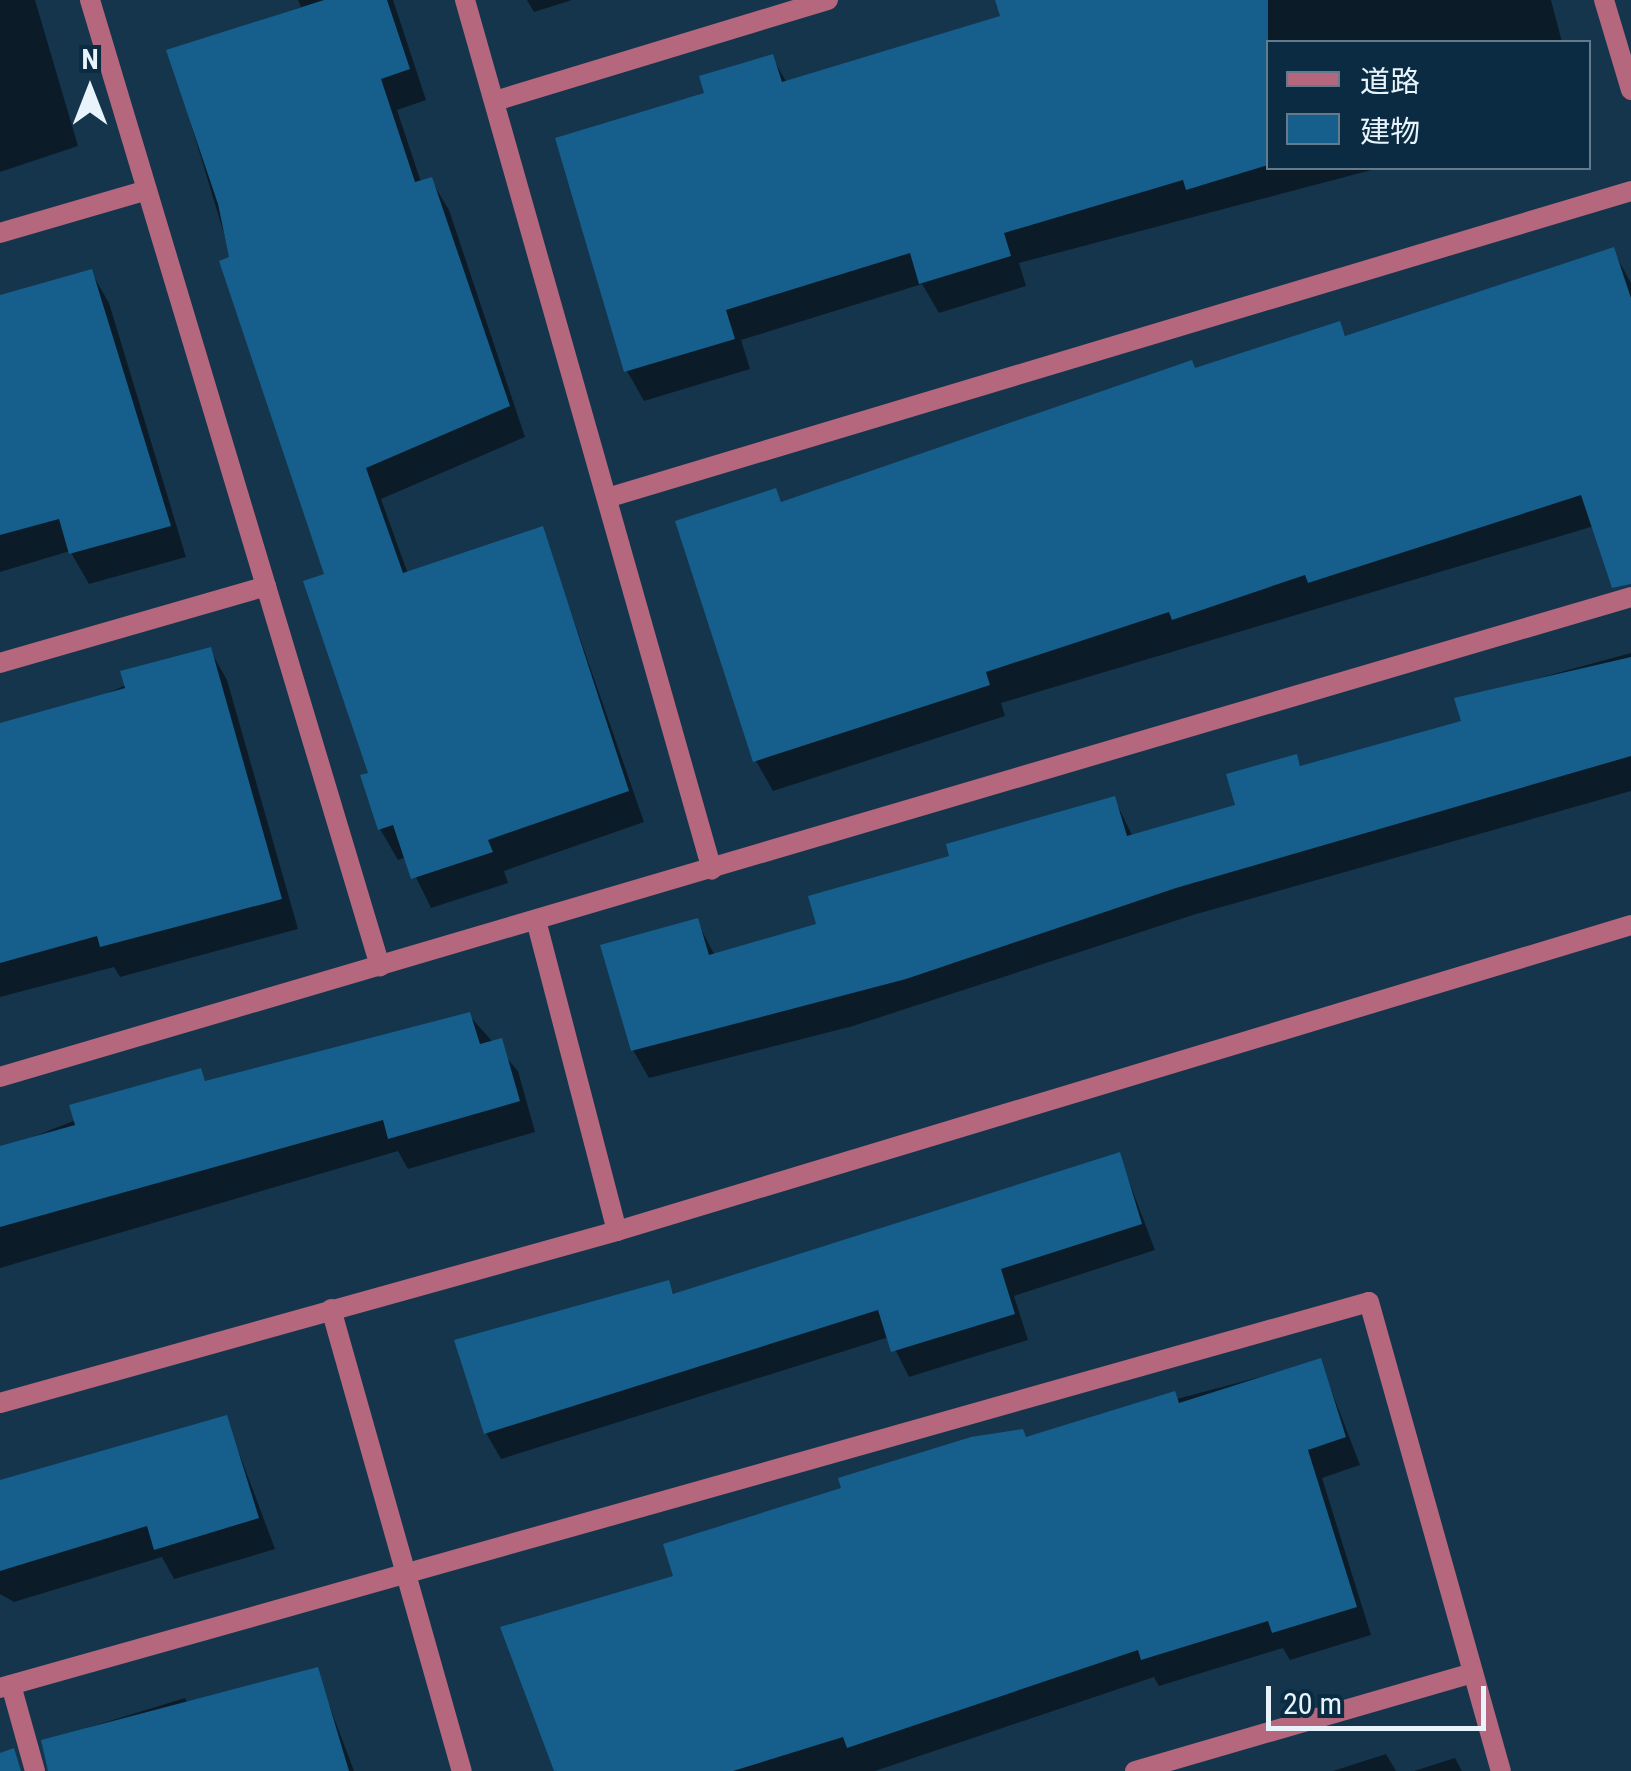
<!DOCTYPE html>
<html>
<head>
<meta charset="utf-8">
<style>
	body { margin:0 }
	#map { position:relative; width:1631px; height:1771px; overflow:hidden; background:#15354c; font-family:"Roboto Condensed","Noto Sans JP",sans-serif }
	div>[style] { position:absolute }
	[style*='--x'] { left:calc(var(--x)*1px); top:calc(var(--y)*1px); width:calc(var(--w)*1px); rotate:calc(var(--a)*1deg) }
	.shadow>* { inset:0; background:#0007 }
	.building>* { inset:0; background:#165e8b }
	.minor>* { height:20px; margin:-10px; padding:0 10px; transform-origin:10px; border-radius:10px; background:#b4677d }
	.tertiary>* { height:20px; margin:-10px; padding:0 10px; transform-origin:10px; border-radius:10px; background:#b4677d }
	span { translate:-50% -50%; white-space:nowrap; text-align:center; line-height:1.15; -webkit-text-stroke:8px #0a2b41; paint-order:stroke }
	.legend { position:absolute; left:1266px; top:40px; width:325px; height:130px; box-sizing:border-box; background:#0a2b41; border:2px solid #637b8c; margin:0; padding:12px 18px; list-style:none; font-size:30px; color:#e8f3fc }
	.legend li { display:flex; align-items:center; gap:20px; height:50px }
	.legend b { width:50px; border:2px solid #637b8c }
	.north { position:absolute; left:40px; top:40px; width:100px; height:100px; -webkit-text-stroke:8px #0a2b41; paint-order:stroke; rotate:0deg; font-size:28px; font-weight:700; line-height:40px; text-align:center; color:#e8f3fc }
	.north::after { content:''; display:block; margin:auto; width:35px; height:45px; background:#e8f3fc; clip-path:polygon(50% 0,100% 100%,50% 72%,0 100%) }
	.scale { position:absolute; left:1266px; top:1686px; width:220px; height:45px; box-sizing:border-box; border:5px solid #e8f3fc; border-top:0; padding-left:12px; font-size:30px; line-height:35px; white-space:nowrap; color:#e8f3fc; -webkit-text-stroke:8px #0a2b41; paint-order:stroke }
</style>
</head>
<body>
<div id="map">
	<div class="shadow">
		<div style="clip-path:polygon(0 0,35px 0,78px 146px,0 172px)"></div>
		<div style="clip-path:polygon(298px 0,393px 0,426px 100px,397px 110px,421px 182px,431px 180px,449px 210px,525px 437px,381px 499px,408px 574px,542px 529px,644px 822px,504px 871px,508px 883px,431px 908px,406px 857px,398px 860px,380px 829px,327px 576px,169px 51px,301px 7px)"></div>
		<div style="clip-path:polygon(527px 0,572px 0,534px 12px)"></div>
		<div style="clip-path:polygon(998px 0,1551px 0,1562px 42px,1268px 42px,1268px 168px,1379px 168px,1019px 263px,1026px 286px,939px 313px,922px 284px,741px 340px,750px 369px,644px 401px,627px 371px,707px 94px,772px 57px,787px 83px,1003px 18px)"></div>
		<div style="clip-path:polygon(1613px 250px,1631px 283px,1631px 554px,1594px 526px,1001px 703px,1005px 716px,773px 791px,756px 761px,775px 491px,783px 504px,1339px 324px,1347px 338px)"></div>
		<div style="clip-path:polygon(91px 272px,109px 303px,186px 557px,89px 584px,70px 551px,0 572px,0 296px)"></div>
		<div style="clip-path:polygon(210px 650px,227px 680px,298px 929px,120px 977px,114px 967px,0 997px,0 738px)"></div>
		<div style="clip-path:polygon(1631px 653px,1631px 791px,1193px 915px,853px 1026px,649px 1078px,633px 1050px,697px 921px,715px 956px,819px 926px,952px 858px,1114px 798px,1133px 837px,1238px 806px,1296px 757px,1302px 768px,1464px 723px,1457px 700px)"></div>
		<div style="clip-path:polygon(469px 1015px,518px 1071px,535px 1132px,408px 1169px,398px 1151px,0 1268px,0 1150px,200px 1071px,207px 1084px)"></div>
		<div style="clip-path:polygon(1119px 1155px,1155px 1250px,1014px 1296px,1028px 1340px,909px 1377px,889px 1337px,501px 1459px,486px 1433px,668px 1283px,675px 1296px)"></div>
		<div style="clip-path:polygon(1320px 1361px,1360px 1465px,1322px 1478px,1371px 1635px,1290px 1660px,1283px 1648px,1159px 1686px,1154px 1677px,875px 1771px,557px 1771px,503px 1629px,676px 1578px,1026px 1439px)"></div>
		<div style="clip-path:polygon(226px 1418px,275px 1549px,174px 1579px,162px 1557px,14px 1602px,0 1594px,0 1481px)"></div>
		<div style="clip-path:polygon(316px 1670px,354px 1771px,104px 1771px,90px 1727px,185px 1698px,191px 1709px)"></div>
		<div style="clip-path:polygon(1386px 1754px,1396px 1771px,1333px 1771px)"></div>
		<div style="clip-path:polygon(1455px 1758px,1462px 1771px,1414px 1771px)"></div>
	</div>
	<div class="building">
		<div style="clip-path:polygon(324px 0,387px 0,410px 69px,381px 79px,415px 182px,432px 177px,510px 406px,366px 468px,403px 573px,543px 526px,629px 791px,488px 840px,493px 852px,411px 879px,393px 825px,378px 830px,360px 775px,368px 773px,303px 581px,324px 574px,219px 261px,229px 257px,218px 204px,166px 50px)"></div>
		<div style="clip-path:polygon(995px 0,1268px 0,1268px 165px,1186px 190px,1183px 180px,1004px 233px,1011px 256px,919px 284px,910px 253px,726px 310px,735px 339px,624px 372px,555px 138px,704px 93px,699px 76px,773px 54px,782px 82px,1000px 16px)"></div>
		<div style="clip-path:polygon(1614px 247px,1631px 298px,1631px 584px,1612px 588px,1581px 495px,1308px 583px,1305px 575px,1172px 620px,1169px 612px,986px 672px,990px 685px,753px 762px,675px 521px,776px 488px,781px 502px,1192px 360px,1195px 368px,1340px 321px,1345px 336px)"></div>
		<div style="clip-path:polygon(92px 269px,171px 526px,69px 554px,59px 519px,0 535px,0 295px)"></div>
		<div style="clip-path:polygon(211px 647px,282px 899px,100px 947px,97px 936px,0 963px,0 723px,125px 688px,120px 671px)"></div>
		<div style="clip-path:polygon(1631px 657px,1631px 756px,1176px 888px,906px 979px,631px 1051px,600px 945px,698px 918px,709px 955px,816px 924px,808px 896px,949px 856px,946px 844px,1115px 796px,1127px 836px,1235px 805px,1226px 774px,1297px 754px,1300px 766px,1461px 721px,1454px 698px)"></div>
		<div style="clip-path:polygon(470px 1012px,480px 1044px,502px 1038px,520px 1101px,388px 1139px,383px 1120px,0 1227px,0 1146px,75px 1125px,69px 1105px,201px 1068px,205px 1081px)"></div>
		<div style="clip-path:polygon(1120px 1152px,1142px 1224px,1001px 1269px,1015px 1314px,891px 1352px,878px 1310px,484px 1434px,454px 1340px,669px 1280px,673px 1294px)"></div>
		<div style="clip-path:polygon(1321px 1358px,1346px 1437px,1308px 1450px,1357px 1607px,1272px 1633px,1268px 1621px,1141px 1660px,1138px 1650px,847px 1748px,843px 1737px,733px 1771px,554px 1771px,500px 1627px,673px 1576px,663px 1544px,841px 1488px,838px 1478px,971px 1437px,1023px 1429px,1026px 1437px,1175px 1391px,1179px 1403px)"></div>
		<div style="clip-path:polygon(227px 1415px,259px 1518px,154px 1550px,147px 1526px,0 1571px,0 1480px)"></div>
		<div style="clip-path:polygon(318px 1667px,349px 1771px,48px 1771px,41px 1740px)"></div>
		<div style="clip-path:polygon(14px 1748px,21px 1771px,0 1771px,0 1753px)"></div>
	</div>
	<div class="minor">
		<div style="--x:90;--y:0;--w:1009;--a:73.29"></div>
		<div style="--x:465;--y:0;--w:904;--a:74.15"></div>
		<div style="--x:1604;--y:0;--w:94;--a:73.3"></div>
		<div style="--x:495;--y:101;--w:348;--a:-16.9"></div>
		<div style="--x:0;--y:233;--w:153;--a:-16.3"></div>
		<div style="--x:607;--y:498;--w:1069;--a:-16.69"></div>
		<div style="--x:0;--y:663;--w:277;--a:-16.1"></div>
		<div style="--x:537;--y:924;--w:317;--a:75.4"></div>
		<div style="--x:0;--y:1077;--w:1700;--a:-16.4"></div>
		<div style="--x:331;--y:1309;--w:480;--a:74.2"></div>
		<div style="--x:11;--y:1685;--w:89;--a:74.4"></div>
		<div style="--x:0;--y:1688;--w:1422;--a:-15.75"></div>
		<div style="--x:1369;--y:1302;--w:487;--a:74.3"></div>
		<div style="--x:1135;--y:1771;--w:352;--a:-16.2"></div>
	</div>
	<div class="tertiary">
		<div style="--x:0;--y:1403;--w:641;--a:-15.58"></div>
		<div style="--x:617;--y:1231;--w:1059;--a:-16.79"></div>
	</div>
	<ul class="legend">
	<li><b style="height:12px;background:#b4677d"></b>道路</li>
	<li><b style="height:28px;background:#165e8b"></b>建物</li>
	</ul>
	<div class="north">N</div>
	<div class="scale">20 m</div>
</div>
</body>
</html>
